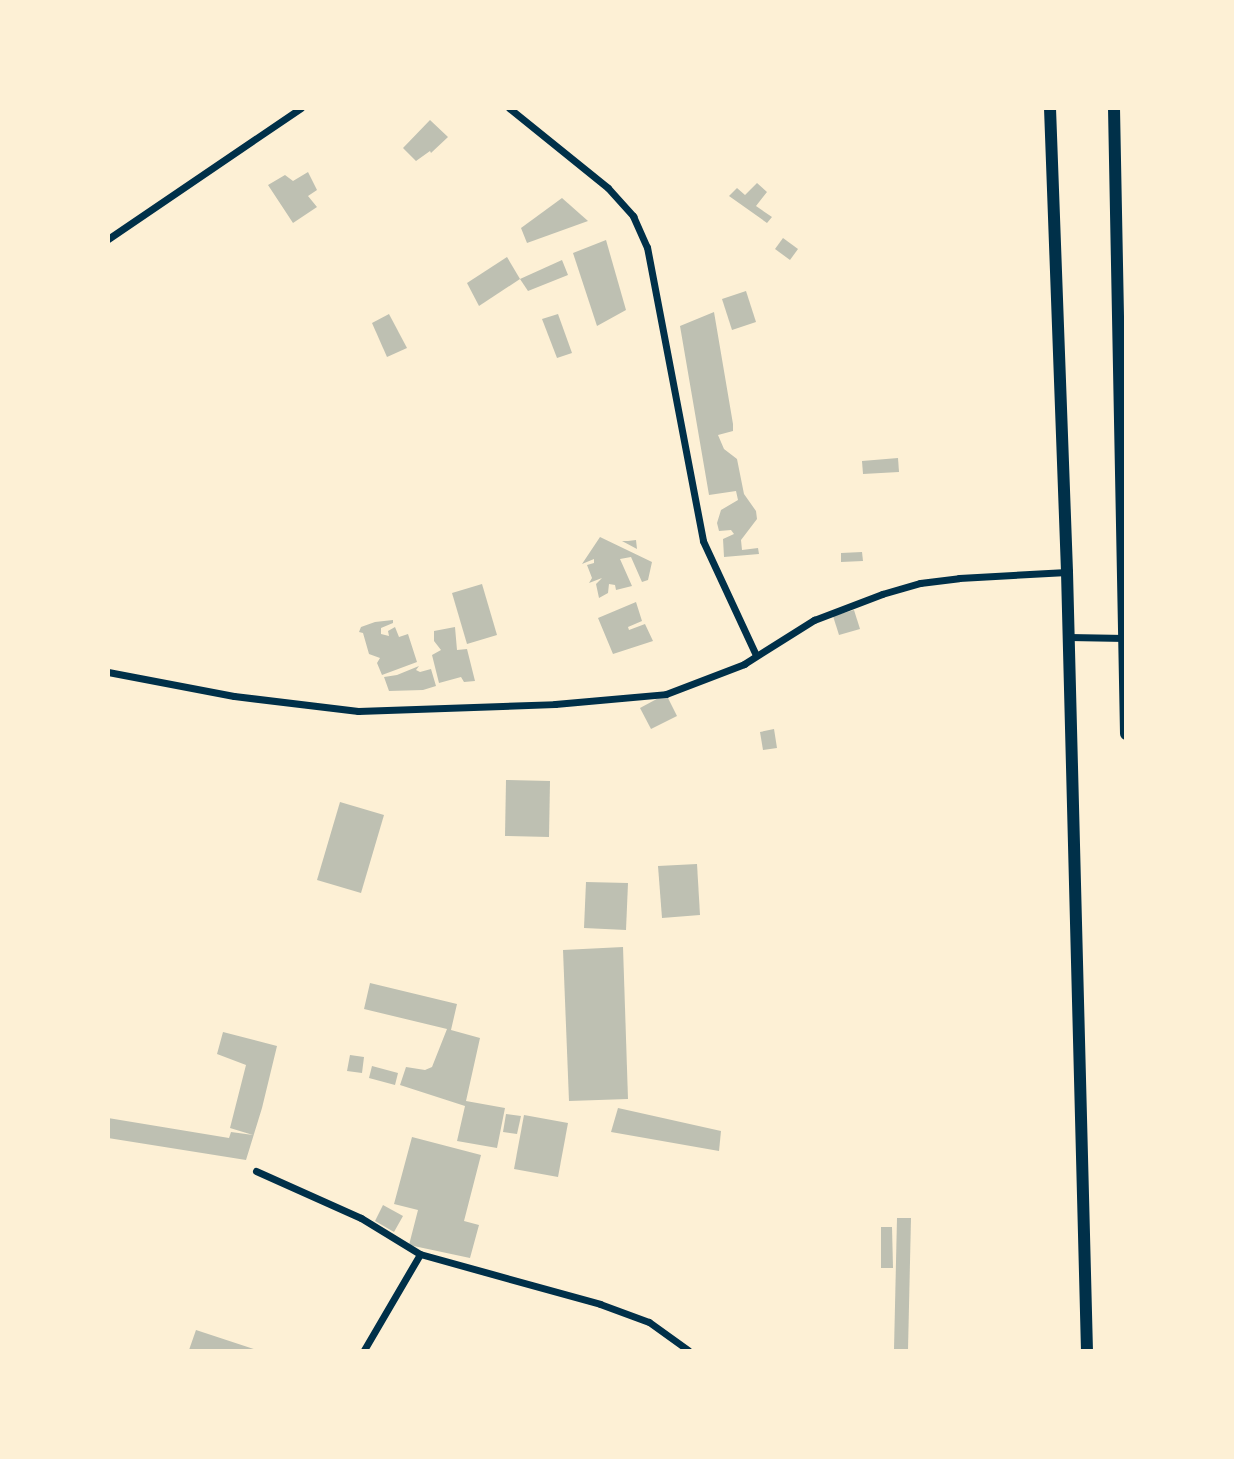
<!DOCTYPE html>
<html>
<head>
<meta charset="utf-8">
<style>
	body { margin:0 }
	#map { position:relative; width:1234px; height:1459px; overflow:hidden; background:#fdf0d5; font-family:Jost,sans-serif }
	div>[style] { position:absolute }
	[style*='--x'] { left:calc(var(--x)*1px); top:calc(var(--y)*1px); width:calc(var(--w)*1px); rotate:calc(var(--a)*1deg) }
	.building>* { inset:0; background:#bec0b2 }
	.minor>* { height:7px; margin:-3.5px; padding:0 3.5px; transform-origin:3.5px; border-radius:3.5px; background:#003049 }
	.tertiary>* { height:12px; margin:-6px; padding:0 6px; transform-origin:6px; border-radius:6px; background:#003049 }
	span { translate:-50% -50%; white-space:nowrap; text-align:center; line-height:1.15; -webkit-text-stroke:7px #fdf0d5; paint-order:stroke }
	.frame { position:absolute; inset:0; border:110px solid #fdf0d5; pointer-events:none }
</style>
</head>
<body>
<div id="map">
	<div class="building">
		<div style="clip-path:polygon(430px 120px,448px 137px,431px 153px,430px 151px,416px 161px,403px 148px)"></div>
		<div style="clip-path:polygon(308px 172px,317px 190px,308px 196px,317px 207px,293px 223px,268px 185px,285px 175px,293px 181px)"></div>
		<div style="clip-path:polygon(757px 183px,767px 192px,756px 206px,772px 217px,767px 223px,729px 196px,737px 188px,745px 195px)"></div>
		<div style="clip-path:polygon(562px 198px,588px 221px,527px 243px,521px 228px)"></div>
		<div style="clip-path:polygon(783px 238px,798px 249px,790px 260px,775px 249px)"></div>
		<div style="clip-path:polygon(606px 240px,626px 310px,597px 326px,573px 253px)"></div>
		<div style="clip-path:polygon(507px 257px,520px 279px,479px 306px,467px 283px)"></div>
		<div style="clip-path:polygon(562px 260px,568px 275px,528px 291px,520px 279px)"></div>
		<div style="clip-path:polygon(746px 291px,756px 322px,732px 330px,722px 299px)"></div>
		<div style="clip-path:polygon(714px 312px,733px 424px,733px 431px,718px 435px,724px 449px,737px 459px,744px 494px,756px 511px,757px 519px,741px 540px,742px 550px,758px 548px,759px 554px,724px 557px,723px 539px,734px 534px,731px 530px,719px 531px,717px 523px,721px 510px,738px 500px,736px 491px,709px 495px,680px 326px)"></div>
		<div style="clip-path:polygon(389px 314px,407px 348px,387px 357px,372px 323px)"></div>
		<div style="clip-path:polygon(558px 314px,572px 353px,557px 358px,542px 319px)"></div>
		<div style="clip-path:polygon(898px 458px,899px 472px,863px 474px,862px 461px)"></div>
		<div style="clip-path:polygon(600px 537px,652px 562px,648px 580px,642px 582px,631px 557px,620px 559px,632px 586px,616px 590px,615px 585px,609px 584px,608px 593px,599px 598px,596px 584px,602px 578px,589px 583px,592px 578px,587px 565px,594px 563px,594px 559px,582px 564px)"></div>
		<div style="clip-path:polygon(636px 540px,637px 549px,622px 541px,628px 541px)"></div>
		<div style="clip-path:polygon(862px 552px,863px 561px,841px 562px,841px 553px)"></div>
		<div style="clip-path:polygon(482px 584px,497px 635px,467px 644px,452px 593px)"></div>
		<div style="clip-path:polygon(636px 602px,642px 621px,628px 627px,629px 630px,645px 624px,653px 641px,613px 654px,598px 618px)"></div>
		<div style="clip-path:polygon(854px 610px,860px 629px,839px 635px,833px 616px)"></div>
		<div style="clip-path:polygon(393px 620px,393px 623px,381px 628px,381px 634px,389px 636px,388px 631px,395px 627px,399px 637px,408px 634px,417px 662px,382px 675px,377px 663px,380px 658px,369px 654px,363px 633px,359px 632px,361px 627px,375px 622px)"></div>
		<div style="clip-path:polygon(455px 627px,457px 650px,467px 649px,475px 681px,464px 682px,461px 677px,439px 683px,432px 655px,441px 650px,434px 641px,434px 631px)"></div>
		<div style="clip-path:polygon(419px 666px,416px 670px,420px 672px,431px 669px,436px 686px,423px 690px,389px 691px,384px 677px,397px 675px)"></div>
		<div style="clip-path:polygon(666px 694px,677px 716px,651px 729px,640px 708px)"></div>
		<div style="clip-path:polygon(774px 729px,777px 748px,763px 750px,760px 732px)"></div>
		<div style="clip-path:polygon(506px 780px,550px 781px,549px 837px,505px 836px)"></div>
		<div style="clip-path:polygon(340px 802px,384px 815px,361px 893px,317px 880px)"></div>
		<div style="clip-path:polygon(697px 864px,700px 915px,662px 918px,658px 866px)"></div>
		<div style="clip-path:polygon(586px 882px,628px 883px,626px 930px,584px 928px)"></div>
		<div style="clip-path:polygon(623px 947px,628px 1099px,569px 1101px,563px 950px)"></div>
		<div style="clip-path:polygon(370px 983px,457px 1004px,451px 1030px,480px 1038px,466px 1101px,505px 1108px,497px 1148px,457px 1141px,465px 1106px,400px 1085px,406px 1067px,425px 1070px,432px 1067px,447px 1029px,364px 1009px)"></div>
		<div style="clip-path:polygon(223px 1032px,277px 1046px,262px 1108px,246px 1160px,108px 1138px,108px 1118px,229px 1138px,231px 1132px,253px 1135px,230px 1128px,246px 1065px,217px 1054px)"></div>
		<div style="clip-path:polygon(350px 1055px,364px 1057px,362px 1073px,347px 1071px)"></div>
		<div style="clip-path:polygon(372px 1066px,398px 1073px,395px 1085px,369px 1078px)"></div>
		<div style="clip-path:polygon(618px 1108px,721px 1131px,719px 1151px,611px 1132px)"></div>
		<div style="clip-path:polygon(506px 1114px,521px 1116px,517px 1134px,503px 1132px)"></div>
		<div style="clip-path:polygon(524px 1115px,568px 1123px,558px 1177px,514px 1169px)"></div>
		<div style="clip-path:polygon(412px 1137px,481px 1155px,464px 1221px,479px 1225px,470px 1258px,409px 1245px,418px 1210px,394px 1204px)"></div>
		<div style="clip-path:polygon(383px 1205px,403px 1216px,394px 1232px,375px 1221px)"></div>
		<div style="clip-path:polygon(897px 1218px,911px 1218px,908px 1350px,894px 1350px)"></div>
		<div style="clip-path:polygon(881px 1227px,892px 1227px,893px 1268px,881px 1268px)"></div>
		<div style="clip-path:polygon(196px 1330px,257px 1350px,189px 1350px)"></div>
	</div>
	<div class="minor">
		<div style="--x:509;--y:108;--w:127;--a:38.9"></div>
		<div style="--x:608;--y:188;--w:38;--a:48"></div>
		<div style="--x:633;--y:216;--w:34;--a:66"></div>
		<div style="--x:647;--y:247;--w:299;--a:79.2"></div>
		<div style="--x:703;--y:541;--w:126;--a:65.1"></div>
		<div style="--x:108;--y:239;--w:233;--a:-34.2"></div>
		<div style="--x:1069;--y:637;--w:56;--a:1"></div>
		<div style="--x:108;--y:672;--w:128;--a:10.8"></div>
		<div style="--x:234;--y:696;--w:125;--a:6.9"></div>
		<div style="--x:358;--y:711;--w:197;--a:-2"></div>
		<div style="--x:555;--y:704;--w:111;--a:-5.1"></div>
		<div style="--x:666;--y:694;--w:84;--a:-21"></div>
		<div style="--x:744;--y:664;--w:83;--a:-32.2"></div>
		<div style="--x:814;--y:620;--w:73;--a:-20.9"></div>
		<div style="--x:882;--y:594;--w:40;--a:-16"></div>
		<div style="--x:920;--y:583;--w:39;--a:-7"></div>
		<div style="--x:959;--y:578;--w:108;--a:-3.2"></div>
		<div style="--x:256;--y:1171;--w:115;--a:24.1"></div>
		<div style="--x:361;--y:1218;--w:69;--a:31.4"></div>
		<div style="--x:420;--y:1254;--w:187;--a:15.5"></div>
		<div style="--x:600;--y:1304;--w:52;--a:20.2"></div>
		<div style="--x:649;--y:1322;--w:48;--a:35.7"></div>
		<div style="--x:364;--y:1350;--w:111;--a:-59.7"></div>
	</div>
	<div class="tertiary">
		<div style="--x:1050;--y:108;--w:464;--a:87.9"></div>
		<div style="--x:1067;--y:572;--w:778;--a:88.53"></div>
		<div style="--x:1114;--y:108;--w:626;--a:88.9"></div>
	</div>
	<div class="frame"></div>
</div>
</body>
</html>
